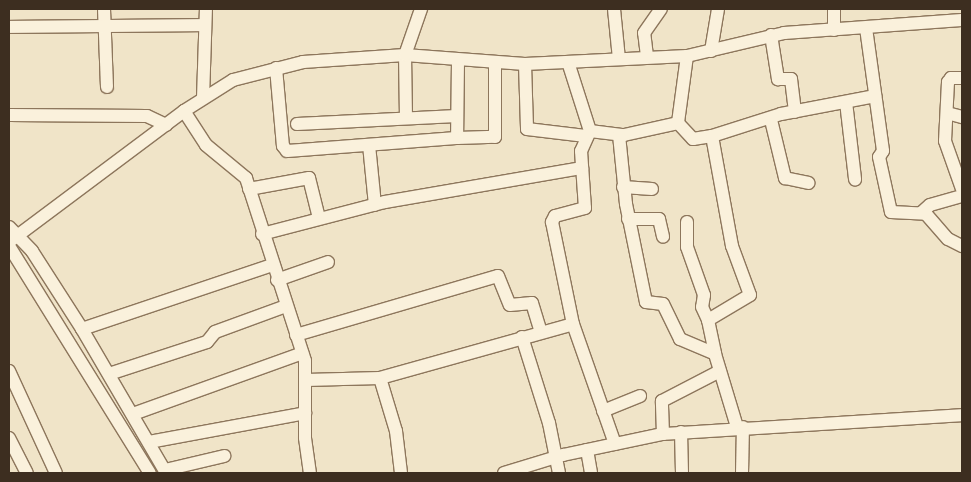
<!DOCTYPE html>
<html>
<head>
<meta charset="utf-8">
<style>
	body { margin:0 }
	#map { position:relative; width:971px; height:482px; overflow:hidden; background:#f0e4c8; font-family:Bitter,serif }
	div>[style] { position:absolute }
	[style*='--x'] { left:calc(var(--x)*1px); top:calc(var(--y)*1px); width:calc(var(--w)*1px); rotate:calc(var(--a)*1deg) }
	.roads { filter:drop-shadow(1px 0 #8d765c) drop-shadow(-1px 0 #8d765c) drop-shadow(0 1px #8d765c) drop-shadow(0 -1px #8d765c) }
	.minor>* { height:12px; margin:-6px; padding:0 6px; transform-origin:6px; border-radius:6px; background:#faf1dc }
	span { translate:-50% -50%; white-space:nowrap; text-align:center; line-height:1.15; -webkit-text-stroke:5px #f7eed8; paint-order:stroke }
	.frame { position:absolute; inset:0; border:10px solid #3d2e20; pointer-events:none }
</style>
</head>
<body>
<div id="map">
	<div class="roads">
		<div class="minor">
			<div style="--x:104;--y:9;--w:78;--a:87.8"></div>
			<div style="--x:614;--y:9;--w:50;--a:84.3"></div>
			<div style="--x:834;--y:9;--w:21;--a:90"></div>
			<div style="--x:9;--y:27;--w:196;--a:-0.6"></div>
			<div style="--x:866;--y:28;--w:124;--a:82.1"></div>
			<div style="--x:883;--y:151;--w:7;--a:124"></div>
			<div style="--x:879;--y:157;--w:56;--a:77.7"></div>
			<div style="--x:891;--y:212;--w:35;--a:3"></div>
			<div style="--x:926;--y:214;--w:33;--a:49"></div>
			<div style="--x:948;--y:239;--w:16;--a:27"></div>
			<div style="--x:771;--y:35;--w:45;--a:81"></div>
			<div style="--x:778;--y:79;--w:13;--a:0"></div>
			<div style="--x:791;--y:79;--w:33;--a:83"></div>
			<div style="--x:711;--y:51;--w:43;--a:-80.5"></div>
			<div style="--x:647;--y:56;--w:23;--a:-97"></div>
			<div style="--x:644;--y:33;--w:29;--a:-55"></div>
			<div style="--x:687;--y:56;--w:68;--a:97.7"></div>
			<div style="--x:678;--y:123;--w:22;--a:47"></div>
			<div style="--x:693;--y:139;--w:19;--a:-9"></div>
			<div style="--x:712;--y:136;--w:112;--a:79.7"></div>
			<div style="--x:732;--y:246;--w:52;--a:69.8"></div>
			<div style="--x:750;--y:295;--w:49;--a:149.2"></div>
			<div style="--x:708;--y:320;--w:35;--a:78"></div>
			<div style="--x:458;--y:61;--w:77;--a:90.7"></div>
			<div style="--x:457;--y:138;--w:38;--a:-2"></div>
			<div style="--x:495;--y:137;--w:74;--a:-90"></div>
			<div style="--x:568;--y:62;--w:72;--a:72.3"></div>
			<div style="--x:590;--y:131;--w:22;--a:114"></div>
			<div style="--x:581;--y:151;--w:57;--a:86"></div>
			<div style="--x:585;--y:208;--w:31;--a:165"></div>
			<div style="--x:555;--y:216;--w:7;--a:117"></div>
			<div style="--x:552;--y:222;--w:104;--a:78.4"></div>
			<div style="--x:573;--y:324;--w:127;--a:70.7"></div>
			<div style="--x:525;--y:64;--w:65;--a:88.2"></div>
			<div style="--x:527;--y:129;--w:59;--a:6.8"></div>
			<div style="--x:276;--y:68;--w:78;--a:84.9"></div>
			<div style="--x:283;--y:146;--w:6;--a:51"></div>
			<div style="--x:287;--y:151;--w:170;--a:-4.4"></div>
			<div style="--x:962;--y:78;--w:11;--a:180"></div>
			<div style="--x:951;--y:78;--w:5;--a:127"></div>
			<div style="--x:948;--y:82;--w:59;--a:92.9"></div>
			<div style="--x:945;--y:141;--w:51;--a:70.5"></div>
			<div style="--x:203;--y:98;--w:89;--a:-88.1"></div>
			<div style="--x:846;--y:102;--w:78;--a:83.3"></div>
			<div style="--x:184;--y:111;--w:40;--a:57.1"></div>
			<div style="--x:206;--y:145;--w:52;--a:39.5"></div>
			<div style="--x:246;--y:178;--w:192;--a:72.1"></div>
			<div style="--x:305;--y:361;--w:77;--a:90"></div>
			<div style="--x:305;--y:438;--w:35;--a:82"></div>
			<div style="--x:947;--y:113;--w:16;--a:15"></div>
			<div style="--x:9;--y:115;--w:138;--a:0.4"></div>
			<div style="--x:147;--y:116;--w:21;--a:25"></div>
			<div style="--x:406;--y:118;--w:63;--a:-90.9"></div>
			<div style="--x:405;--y:55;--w:120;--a:4.3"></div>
			<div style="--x:525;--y:64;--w:162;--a:-2.8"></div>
			<div style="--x:687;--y:56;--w:100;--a:-13.3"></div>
			<div style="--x:784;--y:33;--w:178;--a:-4.2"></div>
			<div style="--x:771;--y:120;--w:60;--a:76.4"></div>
			<div style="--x:785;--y:178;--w:24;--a:12"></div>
			<div style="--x:297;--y:124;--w:160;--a:-2.9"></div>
			<div style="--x:590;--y:131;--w:34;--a:7"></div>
			<div style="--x:624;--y:135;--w:55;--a:-12.5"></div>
			<div style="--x:619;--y:135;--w:69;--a:84.2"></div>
			<div style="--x:626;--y:204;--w:100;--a:78.5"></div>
			<div style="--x:646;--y:302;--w:17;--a:7"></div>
			<div style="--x:663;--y:304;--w:39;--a:64"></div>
			<div style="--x:680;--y:339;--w:38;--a:23"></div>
			<div style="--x:715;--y:354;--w:76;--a:73.2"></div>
			<div style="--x:712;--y:136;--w:72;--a:-17.7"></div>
			<div style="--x:781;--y:114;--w:96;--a:-10.8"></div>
			<div style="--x:369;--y:145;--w:60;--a:84.3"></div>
			<div style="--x:623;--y:187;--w:29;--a:4"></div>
			<div style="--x:249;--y:189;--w:61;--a:-10.4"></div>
			<div style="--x:309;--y:178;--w:41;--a:76"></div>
			<div style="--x:921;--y:213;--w:12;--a:-42"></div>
			<div style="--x:930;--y:205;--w:33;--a:-16"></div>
			<div style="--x:628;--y:219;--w:31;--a:0"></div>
			<div style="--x:659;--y:219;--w:18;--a:77"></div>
			<div style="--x:687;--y:222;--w:25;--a:90"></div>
			<div style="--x:687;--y:247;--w:51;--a:70.5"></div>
			<div style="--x:704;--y:295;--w:12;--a:99"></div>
			<div style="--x:702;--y:307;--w:14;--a:65"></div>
			<div style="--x:9;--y:227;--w:33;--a:46"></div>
			<div style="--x:32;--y:251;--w:93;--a:57.3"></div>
			<div style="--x:82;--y:329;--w:167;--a:59.7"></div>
			<div style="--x:262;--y:234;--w:127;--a:-14.6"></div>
			<div style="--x:385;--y:202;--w:200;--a:-9.8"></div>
			<div style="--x:9;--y:242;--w:219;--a:-36.8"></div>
			<div style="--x:184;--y:111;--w:58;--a:-32.3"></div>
			<div style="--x:233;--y:80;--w:72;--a:-14.4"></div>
			<div style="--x:303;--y:62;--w:102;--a:-3.9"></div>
			<div style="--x:405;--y:55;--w:49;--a:-70.8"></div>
			<div style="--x:9;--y:246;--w:267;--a:58.2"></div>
			<div style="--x:277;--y:280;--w:54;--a:-19.4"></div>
			<div style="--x:82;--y:329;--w:200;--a:-18.6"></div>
			<div style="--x:296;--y:335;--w:210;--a:-16.3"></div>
			<div style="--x:498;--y:276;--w:31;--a:68"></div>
			<div style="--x:510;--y:305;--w:22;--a:-5"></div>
			<div style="--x:532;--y:303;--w:30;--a:73"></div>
			<div style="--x:522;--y:337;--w:90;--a:72.6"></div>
			<div style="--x:549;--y:423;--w:51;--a:78.7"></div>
			<div style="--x:9;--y:371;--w:112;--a:65.3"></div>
			<div style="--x:109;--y:374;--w:103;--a:-18.1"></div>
			<div style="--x:207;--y:342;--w:13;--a:-51"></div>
			<div style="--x:215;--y:332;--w:76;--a:-20.1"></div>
			<div style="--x:380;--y:378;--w:55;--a:73.2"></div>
			<div style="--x:396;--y:431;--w:42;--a:83.2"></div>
			<div style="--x:306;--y:380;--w:74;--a:-1.5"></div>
			<div style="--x:380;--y:378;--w:200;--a:-15.6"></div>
			<div style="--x:603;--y:411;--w:40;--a:-22"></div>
			<div style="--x:133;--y:414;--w:180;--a:-19.8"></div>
			<div style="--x:681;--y:432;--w:41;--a:88.6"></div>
			<div style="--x:663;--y:434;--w:33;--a:-92"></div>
			<div style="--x:662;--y:401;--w:65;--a:-27.3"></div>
			<div style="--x:9;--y:438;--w:39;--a:63"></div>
			<div style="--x:149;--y:442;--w:159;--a:-10.5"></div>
			<div style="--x:587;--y:450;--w:23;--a:80"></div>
			<div style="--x:165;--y:470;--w:61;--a:-13.3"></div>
			<div style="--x:504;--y:473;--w:62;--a:-17"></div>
			<div style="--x:563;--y:455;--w:102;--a:-11.9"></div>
			<div style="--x:663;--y:434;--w:300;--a:-3.6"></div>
			<div style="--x:742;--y:473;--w:46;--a:-88.8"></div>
		</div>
	</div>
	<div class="frame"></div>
</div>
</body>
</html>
